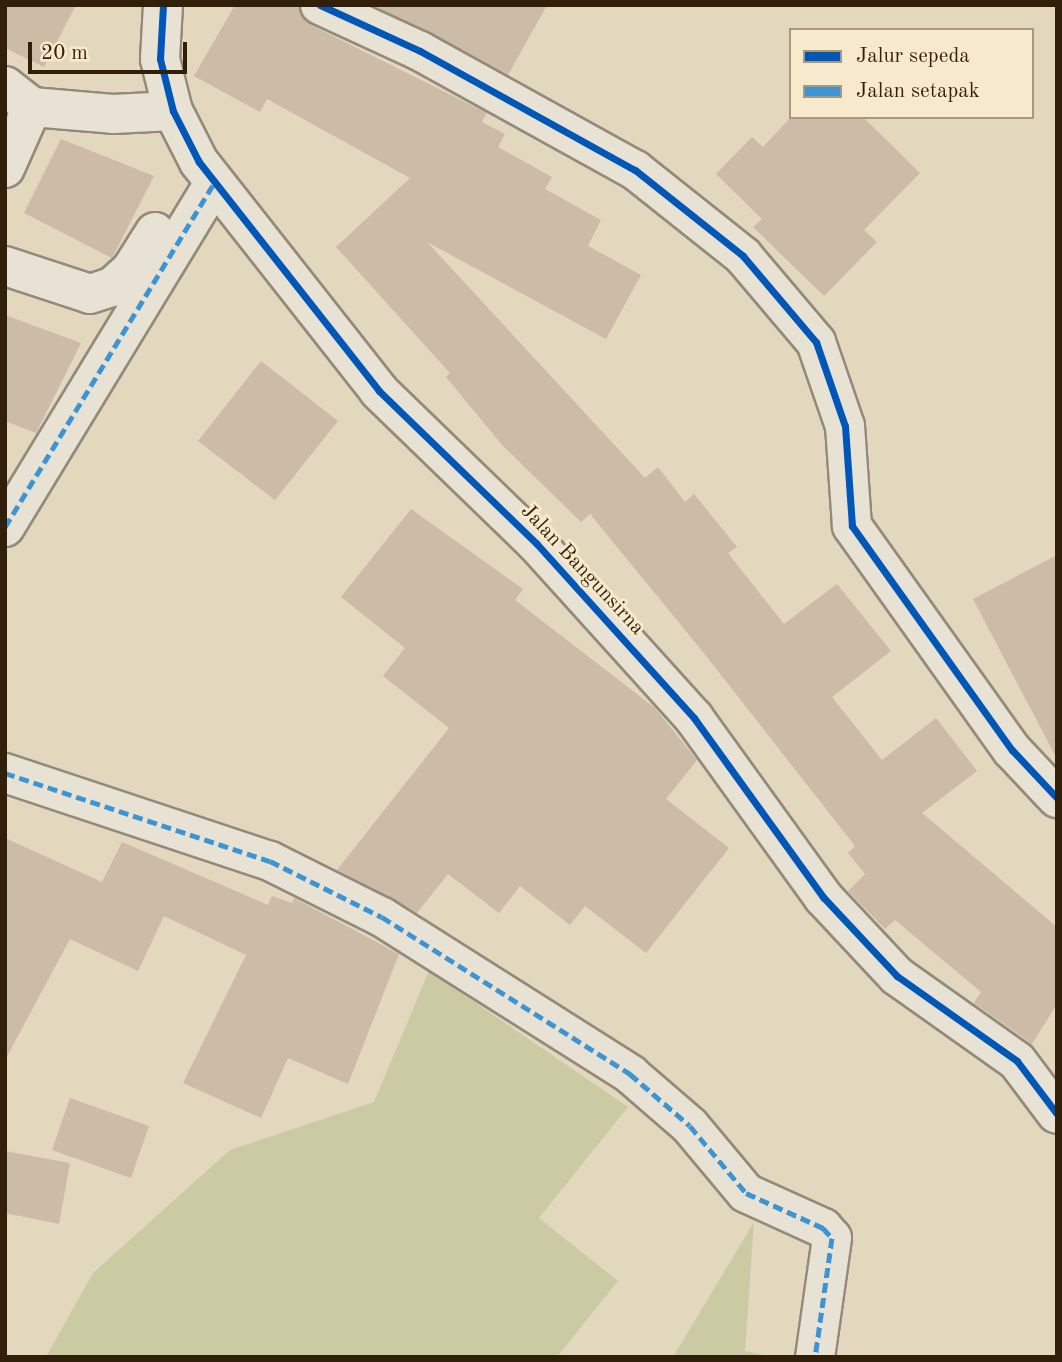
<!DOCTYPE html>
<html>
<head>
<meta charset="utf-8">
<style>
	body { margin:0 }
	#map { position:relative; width:1062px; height:1362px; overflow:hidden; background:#e3d7be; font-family:"Old Standard TT",serif }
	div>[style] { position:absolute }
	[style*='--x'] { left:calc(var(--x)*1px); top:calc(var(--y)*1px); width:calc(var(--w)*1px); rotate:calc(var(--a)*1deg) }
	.green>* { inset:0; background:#cbcba3 }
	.building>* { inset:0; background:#ccbba7 }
	.roads { filter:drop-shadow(2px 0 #938a7a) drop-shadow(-2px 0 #938a7a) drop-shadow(0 2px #938a7a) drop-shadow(0 -2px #938a7a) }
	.minor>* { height:38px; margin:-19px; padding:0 19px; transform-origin:19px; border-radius:19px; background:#e8e2d5 }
	.quiet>* { height:5px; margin-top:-2.5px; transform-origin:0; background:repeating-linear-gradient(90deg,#3d94d2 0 10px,transparent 0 15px) }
	.cycleway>* { height:7px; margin:-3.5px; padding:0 3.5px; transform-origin:3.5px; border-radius:3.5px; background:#0057b8 }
	span { translate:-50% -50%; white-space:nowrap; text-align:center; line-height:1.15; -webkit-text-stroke:6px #f7e9cb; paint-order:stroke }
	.street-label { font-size:21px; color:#311f0a }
	.frame { position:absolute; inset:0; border:7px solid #311f0a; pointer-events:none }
	.legend { position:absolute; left:789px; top:28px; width:245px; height:91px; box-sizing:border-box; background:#f7e9cb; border:2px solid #a8987e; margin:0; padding:9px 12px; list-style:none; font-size:21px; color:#311f0a }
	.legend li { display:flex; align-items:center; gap:14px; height:35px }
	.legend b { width:35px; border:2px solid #a8987e }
	.scale { position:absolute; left:28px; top:42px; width:159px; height:32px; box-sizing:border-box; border:4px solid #311f0a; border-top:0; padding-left:9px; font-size:21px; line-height:24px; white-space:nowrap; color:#311f0a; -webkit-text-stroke:5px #f7e9cb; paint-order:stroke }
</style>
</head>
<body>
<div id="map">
	<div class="green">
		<div style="clip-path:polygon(429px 971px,628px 1107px,539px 1218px,618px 1281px,557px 1357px,46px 1357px,93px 1273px,230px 1150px,374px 1102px)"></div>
		<div style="clip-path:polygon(754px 1222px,745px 1351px,772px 1357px,673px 1357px)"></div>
	</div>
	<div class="building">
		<div style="clip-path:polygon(5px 5px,76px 5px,44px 67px,5px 48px)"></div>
		<div style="clip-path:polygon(235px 5px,298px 5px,311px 25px,487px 113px,482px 122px,505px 134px,498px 147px,552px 177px,545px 189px,601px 220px,588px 246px,641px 275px,606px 339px,427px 242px,645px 478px,658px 467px,685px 502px,694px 494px,737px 547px,728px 553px,784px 624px,837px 584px,891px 651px,832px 697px,882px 760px,936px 718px,977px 771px,922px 813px,1057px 927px,1057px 1004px,1032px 1044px,974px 1003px,981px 992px,895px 920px,885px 929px,848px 891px,865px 874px,848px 853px,855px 846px,703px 652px,590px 514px,581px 522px,503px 446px,446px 377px,450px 373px,336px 247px,410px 178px,267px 99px,260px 112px,194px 76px)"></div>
		<div style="clip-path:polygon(373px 5px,547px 5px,508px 75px)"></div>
		<div style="clip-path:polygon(791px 117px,863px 117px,920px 173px,864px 230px,877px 242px,824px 296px,753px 227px,762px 219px,716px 174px,752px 137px,763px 147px)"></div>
		<div style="clip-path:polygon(61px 139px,154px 176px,112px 258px,24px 213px)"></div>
		<div style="clip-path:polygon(5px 315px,81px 343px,36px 433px,5px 421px)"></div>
		<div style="clip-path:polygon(261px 361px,338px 421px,275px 500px,198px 441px)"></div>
		<div style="clip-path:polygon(411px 509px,523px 589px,515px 600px,655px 708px,697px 760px,666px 799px,729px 848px,646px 953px,585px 906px,570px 925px,520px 886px,499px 913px,448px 874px,417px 913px,337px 870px,449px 728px,383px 676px,405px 648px,341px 597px)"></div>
		<div style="clip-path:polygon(1057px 555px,1057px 759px,973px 599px)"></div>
		<div style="clip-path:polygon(5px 838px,102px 882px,122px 842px,268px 905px,272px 896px,292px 903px,294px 898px,399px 954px,348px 1084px,288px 1058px,261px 1118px,183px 1083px,246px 955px,164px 916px,138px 971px,70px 939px,5px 1060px)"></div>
		<div style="clip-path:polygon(70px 1098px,149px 1126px,131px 1178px,52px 1150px)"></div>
		<div style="clip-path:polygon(5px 1151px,70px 1163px,59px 1224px,5px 1213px)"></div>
	</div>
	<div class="roads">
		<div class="minor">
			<div style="--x:163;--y:5;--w:54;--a:93.2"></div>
			<div style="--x:160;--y:59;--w:54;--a:76"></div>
			<div style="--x:173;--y:111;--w:57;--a:63"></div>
			<div style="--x:199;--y:162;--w:291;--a:51.8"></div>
			<div style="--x:379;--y:391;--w:219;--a:44.1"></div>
			<div style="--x:536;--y:543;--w:236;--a:47.9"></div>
			<div style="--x:694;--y:718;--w:221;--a:54.2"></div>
			<div style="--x:823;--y:897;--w:108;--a:46.9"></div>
			<div style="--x:897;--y:976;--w:147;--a:35.3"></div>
			<div style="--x:1017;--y:1061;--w:66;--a:53"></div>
			<div style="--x:320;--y:5;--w:110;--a:24.7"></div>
			<div style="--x:420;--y:51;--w:246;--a:29"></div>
			<div style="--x:635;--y:170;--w:138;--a:38.5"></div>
			<div style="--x:743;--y:256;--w:113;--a:49.7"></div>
			<div style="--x:816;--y:342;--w:89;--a:71"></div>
			<div style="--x:845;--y:426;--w:100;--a:86"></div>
			<div style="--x:852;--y:526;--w:275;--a:54.5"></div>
			<div style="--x:1012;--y:750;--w:66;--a:46.8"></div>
			<div style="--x:5;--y:86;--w:34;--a:38"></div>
			<div style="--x:32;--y:107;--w:81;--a:4.9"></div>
			<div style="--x:113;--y:114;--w:60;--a:-2.9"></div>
			<div style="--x:5;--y:168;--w:67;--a:-66.1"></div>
			<div style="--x:5;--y:266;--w:89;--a:18.2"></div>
			<div style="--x:90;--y:294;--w:23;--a:-18"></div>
			<div style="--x:112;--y:287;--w:25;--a:-42"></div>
			<div style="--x:131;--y:270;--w:45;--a:-57.7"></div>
			<div style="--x:5;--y:527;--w:400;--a:-58.7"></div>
			<div style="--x:5;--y:773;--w:279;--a:18.4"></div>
			<div style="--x:270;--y:861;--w:125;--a:26.6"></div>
			<div style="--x:382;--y:917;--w:294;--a:32.3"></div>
			<div style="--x:630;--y:1074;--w:79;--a:40.9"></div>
			<div style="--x:690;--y:1126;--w:87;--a:50.1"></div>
			<div style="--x:746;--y:1193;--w:85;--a:24.4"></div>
			<div style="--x:823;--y:1228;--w:13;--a:48"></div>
			<div style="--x:832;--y:1238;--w:120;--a:98.1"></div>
		</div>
	</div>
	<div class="quiet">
		<div style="--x:5;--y:527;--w:400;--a:-58.7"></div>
		<div style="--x:5;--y:773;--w:279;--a:18.4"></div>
		<div style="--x:270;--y:861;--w:125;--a:26.6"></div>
		<div style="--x:382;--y:917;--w:294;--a:32.3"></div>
		<div style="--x:630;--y:1074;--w:79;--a:40.9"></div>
		<div style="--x:690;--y:1126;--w:87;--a:50.1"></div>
		<div style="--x:746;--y:1193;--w:85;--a:24.4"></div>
		<div style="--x:823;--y:1228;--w:13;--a:48"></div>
		<div style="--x:832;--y:1238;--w:120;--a:98.1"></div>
	</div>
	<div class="cycleway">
		<div style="--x:163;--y:5;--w:54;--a:93.2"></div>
		<div style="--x:160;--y:59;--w:54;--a:76"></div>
		<div style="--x:173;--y:111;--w:57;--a:63"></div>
		<div style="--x:199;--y:162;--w:291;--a:51.8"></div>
		<div style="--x:379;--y:391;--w:219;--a:44.1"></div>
		<div style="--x:536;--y:543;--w:236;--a:47.9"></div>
		<div style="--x:694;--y:718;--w:221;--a:54.2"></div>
		<div style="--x:823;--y:897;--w:108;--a:46.9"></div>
		<div style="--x:897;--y:976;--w:147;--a:35.3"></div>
		<div style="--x:1017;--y:1061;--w:66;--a:53"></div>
		<div style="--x:320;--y:5;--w:110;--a:24.7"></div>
		<div style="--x:420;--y:51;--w:246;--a:29"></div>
		<div style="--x:635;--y:170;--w:138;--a:38.5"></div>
		<div style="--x:743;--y:256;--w:113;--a:49.7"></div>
		<div style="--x:816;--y:342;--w:89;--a:71"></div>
		<div style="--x:845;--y:426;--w:100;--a:86"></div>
		<div style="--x:852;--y:526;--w:275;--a:54.5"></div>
		<div style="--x:1012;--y:750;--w:66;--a:46.8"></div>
	</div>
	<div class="street-label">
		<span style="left:582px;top:570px;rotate:47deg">Jalan Bangunsirna</span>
	</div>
	<div class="frame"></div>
	<ul class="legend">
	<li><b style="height:9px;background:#0057b8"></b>Jalur sepeda</li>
	<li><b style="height:9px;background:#3d94d2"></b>Jalan setapak</li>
	</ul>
	<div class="scale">20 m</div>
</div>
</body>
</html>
